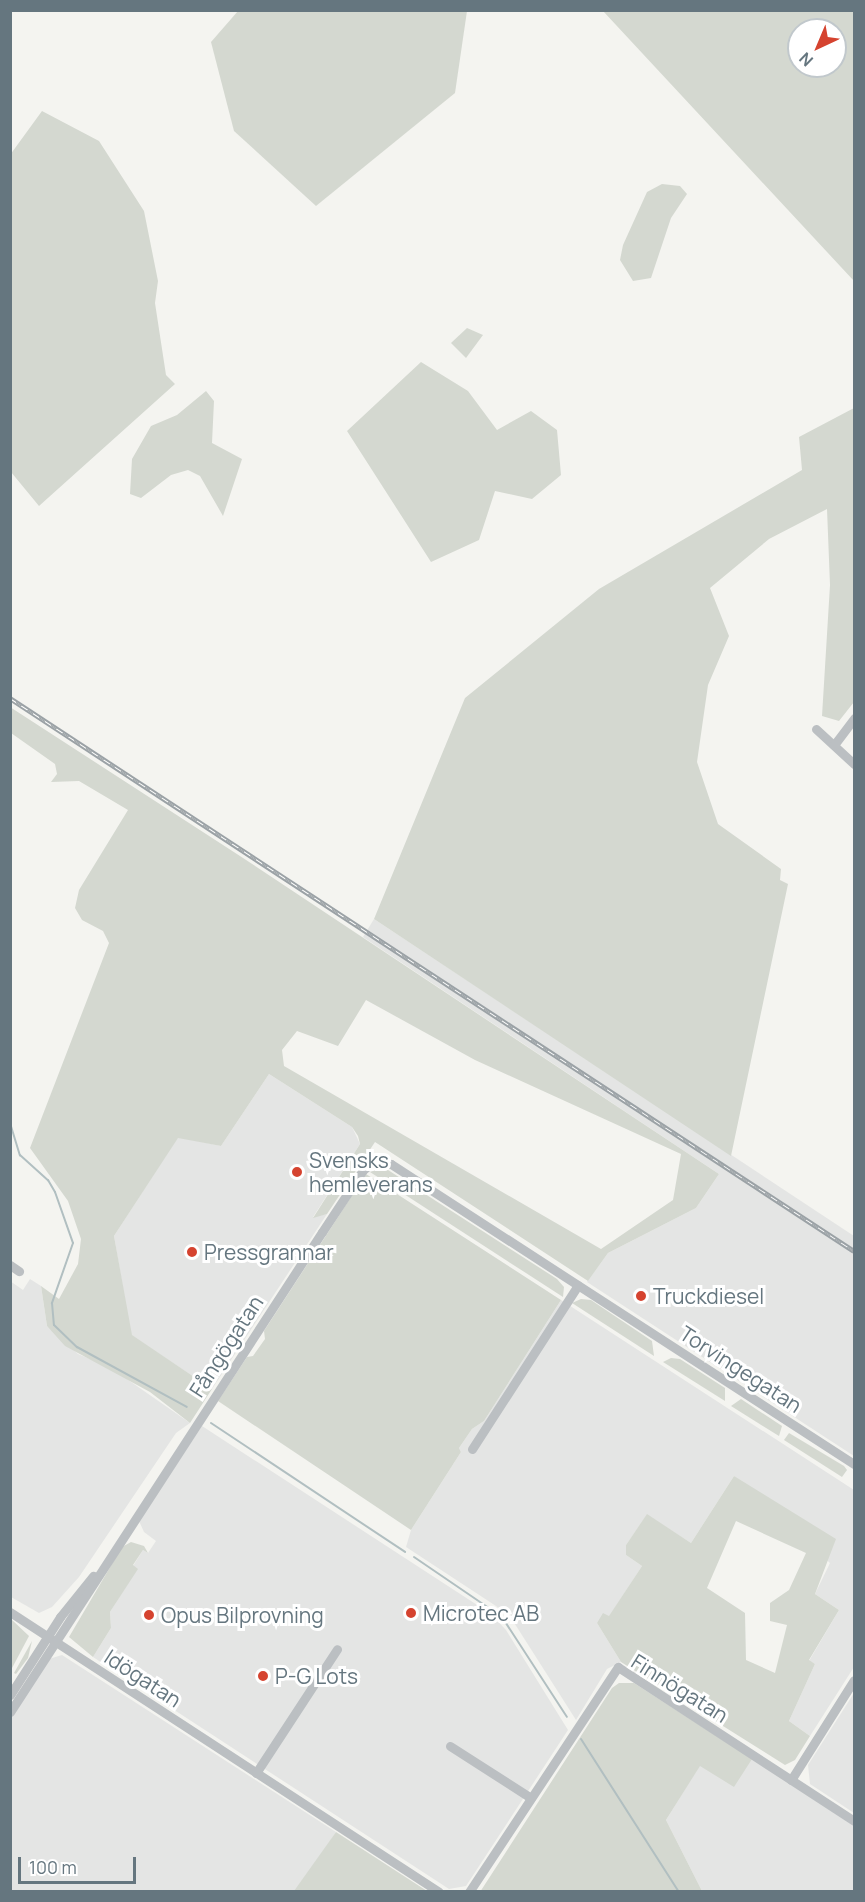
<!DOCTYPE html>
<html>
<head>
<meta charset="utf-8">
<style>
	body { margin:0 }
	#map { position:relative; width:865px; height:1902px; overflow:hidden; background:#f4f4f0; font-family:Manrope,sans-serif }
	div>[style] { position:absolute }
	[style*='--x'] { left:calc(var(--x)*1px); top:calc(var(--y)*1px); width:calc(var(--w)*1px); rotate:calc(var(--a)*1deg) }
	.built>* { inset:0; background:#e4e5e4 }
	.green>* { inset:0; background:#d4d8d0 }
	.stream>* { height:2px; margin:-1px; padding:0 1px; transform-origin:1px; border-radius:1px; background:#b1bfc1 }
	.minor>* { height:9px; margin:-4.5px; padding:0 4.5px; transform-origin:4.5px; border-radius:4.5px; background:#bbbfc2 }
	.rail>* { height:4.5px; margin-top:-2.25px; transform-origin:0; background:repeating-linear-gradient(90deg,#fff 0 7px,#9ba2a6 0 14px); box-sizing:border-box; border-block:2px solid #9ba2a6 }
	.dots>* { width:16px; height:16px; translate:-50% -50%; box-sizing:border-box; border:3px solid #fff; border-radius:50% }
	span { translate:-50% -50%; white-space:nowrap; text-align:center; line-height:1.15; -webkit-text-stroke:6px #fff; paint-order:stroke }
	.poi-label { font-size:21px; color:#65767f }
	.left { translate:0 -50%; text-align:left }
	.street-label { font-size:21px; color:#65767f }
	.frame { position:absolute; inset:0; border:12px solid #65767f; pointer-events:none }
	.north { position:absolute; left:787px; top:18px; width:60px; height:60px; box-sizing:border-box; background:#fff; border:2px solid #c1c8cc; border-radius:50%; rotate:224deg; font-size:16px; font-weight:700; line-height:24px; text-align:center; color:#65767f }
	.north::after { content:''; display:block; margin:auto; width:21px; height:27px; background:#d5432f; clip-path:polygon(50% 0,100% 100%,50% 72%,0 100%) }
	.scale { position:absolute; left:18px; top:1857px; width:118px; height:27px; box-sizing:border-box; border:3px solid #65767f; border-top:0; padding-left:8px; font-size:18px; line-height:21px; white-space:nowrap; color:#65767f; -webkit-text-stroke:4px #fff; paint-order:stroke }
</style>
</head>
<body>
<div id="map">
	<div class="built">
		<div style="clip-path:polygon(374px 919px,854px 1236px,854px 1456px,587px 1282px,608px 1253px,696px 1208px,719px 1174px,363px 937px)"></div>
		<div style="clip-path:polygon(269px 1074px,352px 1127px,360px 1144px,313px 1217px,327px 1214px,212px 1389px,131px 1335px,114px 1236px,178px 1137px,221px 1146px)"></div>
		<div style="clip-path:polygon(30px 1279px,41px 1286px,47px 1326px,78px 1354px,111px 1368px,190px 1423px,176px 1433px,79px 1577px,52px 1607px,39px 1613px,11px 1597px,10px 1281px,23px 1290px)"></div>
		<div style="clip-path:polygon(561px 1300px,854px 1490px,854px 1667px,810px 1736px,789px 1721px,815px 1664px,809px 1661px,839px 1610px,815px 1594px,830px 1563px,734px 1476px,691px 1543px,647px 1515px,626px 1545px,626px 1555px,642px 1566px,609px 1617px,597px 1623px,621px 1662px,607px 1669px,576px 1720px,513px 1621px,496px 1606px,406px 1547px,411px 1530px,461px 1452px,459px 1448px,472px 1429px,484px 1421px)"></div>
		<div style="clip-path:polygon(202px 1426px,491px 1614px,506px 1630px,568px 1730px,466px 1886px,449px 1889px,93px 1657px,111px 1628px,110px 1612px,137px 1569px,133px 1566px,143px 1550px,148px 1553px,156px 1541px,144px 1532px,139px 1521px)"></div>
		<div style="clip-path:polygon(62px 1655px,336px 1832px,304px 1882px,294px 1891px,11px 1892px,11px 1718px,49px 1659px)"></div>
		<div style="clip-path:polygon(854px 1693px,854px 1813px,810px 1784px,808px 1765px)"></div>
		<div style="clip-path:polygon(752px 1759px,854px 1826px,854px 1891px,702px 1891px,666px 1820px,700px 1765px)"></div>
	</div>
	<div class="green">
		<div style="clip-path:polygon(238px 11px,467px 11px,455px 93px,316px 206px,234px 131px,211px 42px)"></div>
		<div style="clip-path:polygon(evenodd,603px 11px,854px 11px,854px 281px,603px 11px,799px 30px,835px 30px,835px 66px,799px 66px,799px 30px)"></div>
		<div style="clip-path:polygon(42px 111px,99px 141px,144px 211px,158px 281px,155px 303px,166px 375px,175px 384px,39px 506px,11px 472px,10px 155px)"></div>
		<div style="clip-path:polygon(662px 184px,680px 186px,687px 194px,671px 218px,651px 278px,633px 281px,620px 260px,623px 245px,647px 192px)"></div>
		<div style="clip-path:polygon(467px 328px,483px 335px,466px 358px,451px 343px)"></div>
		<div style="clip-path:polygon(421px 362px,468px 391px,497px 430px,531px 411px,557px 430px,561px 475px,532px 499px,495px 491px,479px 540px,431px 562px,347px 431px)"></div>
		<div style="clip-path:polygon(206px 391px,214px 401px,212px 443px,242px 459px,223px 516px,200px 476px,188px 470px,171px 475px,141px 498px,130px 494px,132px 459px,151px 426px,177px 415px)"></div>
		<div style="clip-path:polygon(854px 408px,854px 702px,839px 721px,822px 716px,830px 585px,827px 509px,769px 539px,710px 588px,729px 636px,708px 685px,697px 762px,718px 824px,781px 869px,780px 880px,788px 884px,731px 1156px,374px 919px,465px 698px,599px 589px,802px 470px,799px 437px)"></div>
		<div style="clip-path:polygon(evenodd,10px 707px,240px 856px,719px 1174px,696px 1208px,608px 1253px,588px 1281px,375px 1142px,327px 1214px,313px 1218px,360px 1144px,358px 1136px,352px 1127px,269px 1074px,221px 1146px,178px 1138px,114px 1236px,132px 1335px,212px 1389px,190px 1423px,150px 1392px,65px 1346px,47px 1326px,41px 1286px,59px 1299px,78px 1264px,81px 1239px,68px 1201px,30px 1148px,109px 943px,103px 931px,82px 920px,75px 908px,79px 890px,128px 810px,79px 781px,51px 782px,57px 774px,55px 764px,11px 733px,10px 707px,366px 1000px,475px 1060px,681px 1154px,673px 1200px,601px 1249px,284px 1066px,282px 1050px,297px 1031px,338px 1046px,366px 1000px)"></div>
		<div style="clip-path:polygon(379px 1169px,388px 1170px,557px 1279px,564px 1287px,563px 1297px,370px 1172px)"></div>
		<div style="clip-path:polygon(366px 1174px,561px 1300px,484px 1421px,472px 1429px,459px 1448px,461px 1452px,411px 1530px,218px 1401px,247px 1357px,253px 1356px,265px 1339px,264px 1331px)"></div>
		<div style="clip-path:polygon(581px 1299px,591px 1300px,652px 1341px,654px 1356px,572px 1303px)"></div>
		<div style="clip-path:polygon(671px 1358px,680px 1359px,725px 1388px,725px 1401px,663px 1362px)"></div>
		<div style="clip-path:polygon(741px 1399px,782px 1426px,779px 1436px,731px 1406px)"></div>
		<div style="clip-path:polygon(789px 1433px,844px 1466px,847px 1470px,842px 1477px,784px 1440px)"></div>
		<div style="clip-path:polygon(evenodd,734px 1476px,836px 1539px,815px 1594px,839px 1610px,809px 1660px,815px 1664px,789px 1721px,810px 1736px,795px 1760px,785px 1765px,621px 1662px,597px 1623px,603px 1613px,609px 1616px,642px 1566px,626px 1555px,626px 1545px,647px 1514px,691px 1543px,734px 1476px,736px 1521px,806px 1553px,789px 1590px,770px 1603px,770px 1621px,787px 1625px,775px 1673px,746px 1660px,745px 1613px,707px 1588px,736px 1521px)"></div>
		<div style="clip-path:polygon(131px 1542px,144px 1546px,148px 1553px,143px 1550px,133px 1565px,138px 1569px,110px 1612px,111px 1628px,93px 1657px,69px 1637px,122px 1547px)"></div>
		<div style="clip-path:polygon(11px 1619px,29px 1636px,11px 1670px)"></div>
		<div style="clip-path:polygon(32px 1641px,28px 1658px,16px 1674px,14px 1673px)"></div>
		<div style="clip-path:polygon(619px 1683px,634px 1683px,752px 1759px,734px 1787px,700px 1766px,666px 1820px,702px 1891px,480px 1892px,612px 1688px)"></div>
		<div style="clip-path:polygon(336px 1832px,427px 1891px,294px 1891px)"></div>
	</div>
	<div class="stream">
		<div style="--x:10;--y:1123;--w:34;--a:73"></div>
		<div style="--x:20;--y:1155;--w:38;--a:42"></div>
		<div style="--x:48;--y:1180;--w:14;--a:60"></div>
		<div style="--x:55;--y:1192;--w:54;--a:70.6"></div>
		<div style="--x:73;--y:1243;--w:64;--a:109.3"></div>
		<div style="--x:52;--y:1303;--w:22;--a:85"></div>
		<div style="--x:54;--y:1325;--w:32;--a:44"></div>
		<div style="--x:77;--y:1347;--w:125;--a:28.6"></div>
		<div style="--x:211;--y:1423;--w:233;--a:33.6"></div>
		<div style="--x:414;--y:1557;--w:107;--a:34.3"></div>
		<div style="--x:502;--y:1617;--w:119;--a:57"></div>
		<div style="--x:581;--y:1739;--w:182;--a:57.4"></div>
	</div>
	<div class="minor">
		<div style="--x:816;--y:729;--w:52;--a:42.6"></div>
		<div style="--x:834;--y:745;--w:34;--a:-53"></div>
		<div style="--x:10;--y:1265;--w:11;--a:34"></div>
		<div style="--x:472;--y:1449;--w:195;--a:-57.1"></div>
		<div style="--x:10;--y:1612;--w:512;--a:33.13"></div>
		<div style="--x:10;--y:1695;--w:93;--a:-57.3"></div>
		<div style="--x:60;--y:1617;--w:53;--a:-51.2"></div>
		<div style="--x:10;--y:1712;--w:572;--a:-56.98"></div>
		<div style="--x:322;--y:1232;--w:74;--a:-56.5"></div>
		<div style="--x:363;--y:1170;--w:14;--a:-39"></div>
		<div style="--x:374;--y:1161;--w:17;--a:10"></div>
		<div style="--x:391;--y:1164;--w:552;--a:32.94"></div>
		<div style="--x:450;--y:1746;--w:96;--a:32.7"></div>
		<div style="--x:256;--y:1773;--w:148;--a:-56.8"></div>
		<div style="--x:791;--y:1780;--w:118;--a:-57.8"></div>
		<div style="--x:469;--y:1892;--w:270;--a:-56.5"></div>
		<div style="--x:618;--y:1667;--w:282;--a:33.1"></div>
	</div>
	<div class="rail">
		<div style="--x:10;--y:698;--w:1009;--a:33.23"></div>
	</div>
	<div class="dots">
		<div style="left:297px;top:1172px;background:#d5432f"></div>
		<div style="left:192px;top:1252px;background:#d5432f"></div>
		<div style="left:641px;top:1296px;background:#d5432f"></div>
		<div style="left:411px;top:1613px;background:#d5432f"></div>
		<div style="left:149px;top:1615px;background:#d5432f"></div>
		<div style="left:263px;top:1676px;background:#d5432f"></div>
	</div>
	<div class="poi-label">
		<span class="left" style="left:309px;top:1172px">Svensks<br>hemleverans</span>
		<span class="left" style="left:204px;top:1252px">Pressgrannar</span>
		<span class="left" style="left:653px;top:1296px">Truckdiesel</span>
		<span class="left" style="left:423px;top:1613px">Microtec AB</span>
		<span class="left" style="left:161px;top:1615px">Opus Bilprovning</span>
		<span class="left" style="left:275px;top:1676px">P-G Lots</span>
	</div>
	<div class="street-label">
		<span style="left:226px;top:1346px;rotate:-57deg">Fångögatan</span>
		<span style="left:741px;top:1369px;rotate:33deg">Torvingegatan</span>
		<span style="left:143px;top:1678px;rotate:33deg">Idögatan</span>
		<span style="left:680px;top:1688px;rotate:32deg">Finnögatan</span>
	</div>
	<div class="frame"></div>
	<div class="north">N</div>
	<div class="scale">100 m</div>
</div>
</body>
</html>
